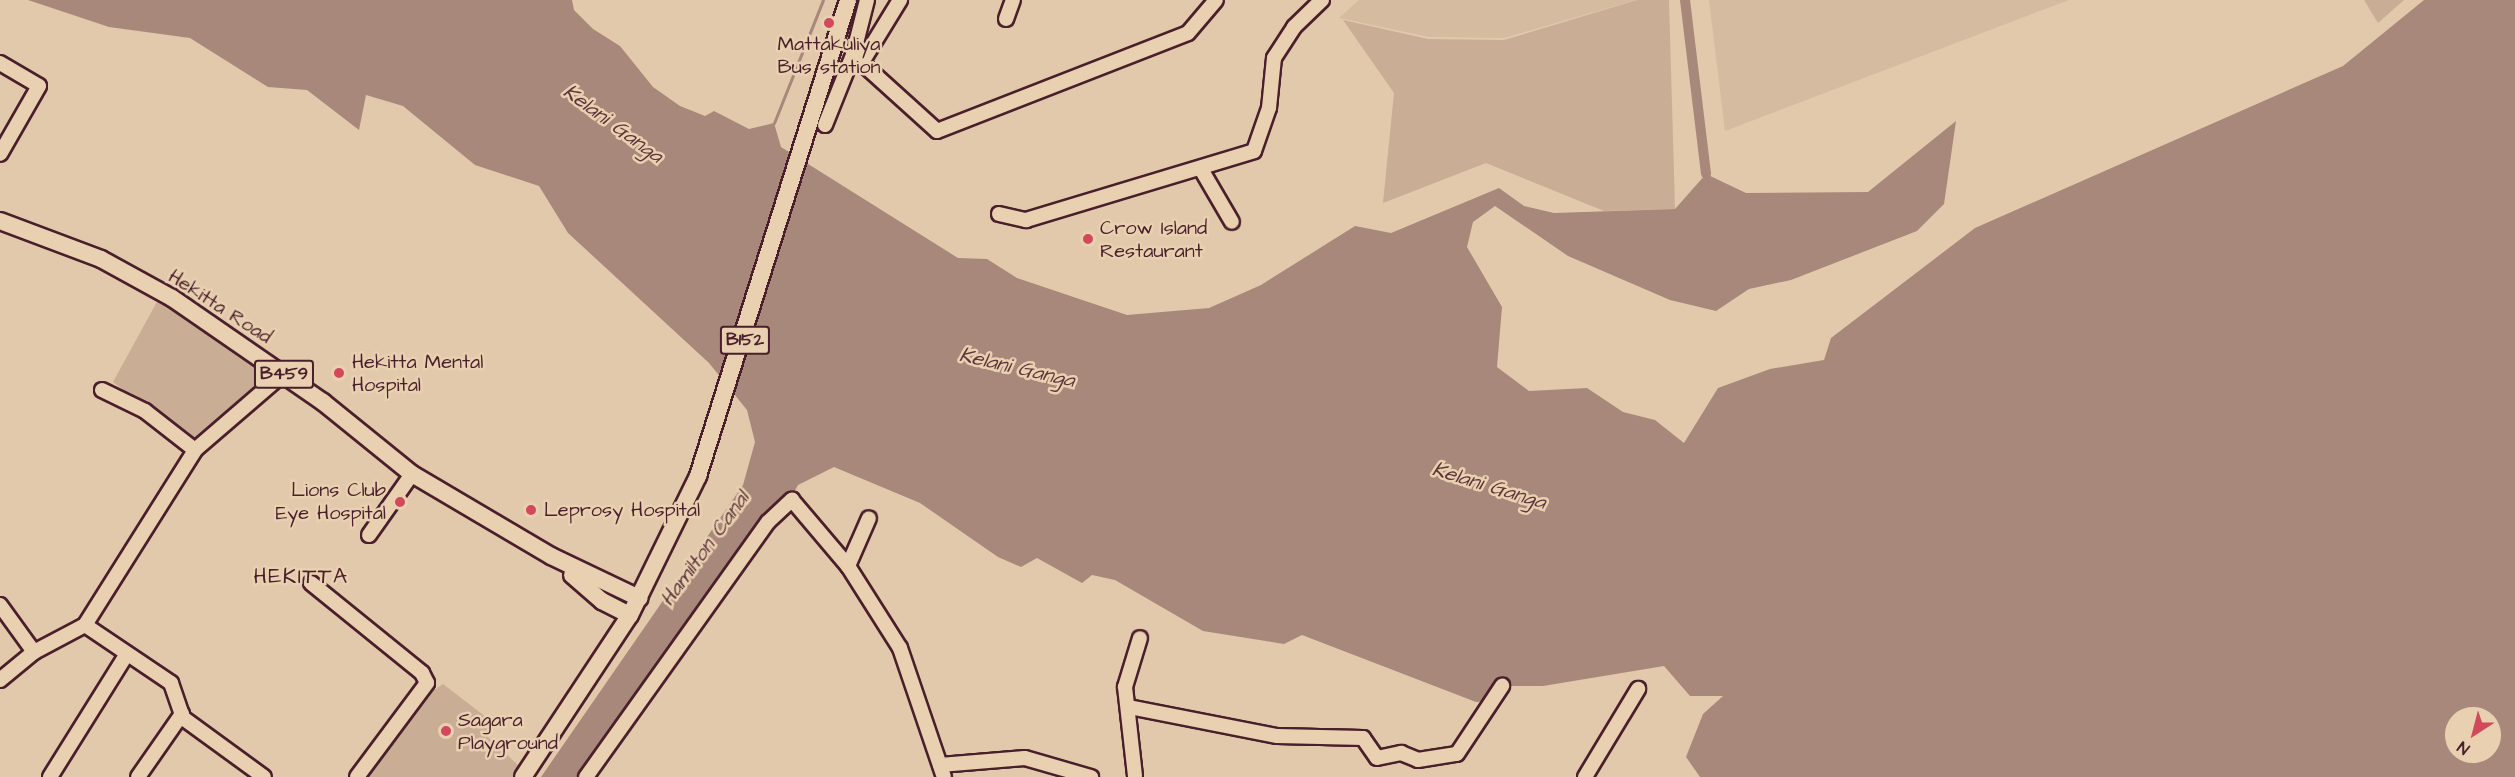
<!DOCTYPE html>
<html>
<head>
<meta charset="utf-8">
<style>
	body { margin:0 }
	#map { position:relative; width:2515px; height:777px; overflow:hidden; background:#e2c9ab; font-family:"Architects Daughter",sans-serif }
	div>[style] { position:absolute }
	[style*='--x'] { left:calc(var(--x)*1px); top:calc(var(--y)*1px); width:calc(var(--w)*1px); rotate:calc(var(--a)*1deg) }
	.built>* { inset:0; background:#d5bba0 }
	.green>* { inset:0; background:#c9ad95 }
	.water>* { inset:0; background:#a8887a }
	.stream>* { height:3px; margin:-1.5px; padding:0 1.5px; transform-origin:1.5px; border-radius:1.5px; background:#a8887a }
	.canal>* { height:10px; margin:-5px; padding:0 5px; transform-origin:5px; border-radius:5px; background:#a8887a }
	.roads { filter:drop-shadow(2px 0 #4a1f2b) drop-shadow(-2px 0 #4a1f2b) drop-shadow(0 2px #4a1f2b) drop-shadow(0 -2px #4a1f2b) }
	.minor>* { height:14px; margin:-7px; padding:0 7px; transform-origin:7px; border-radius:7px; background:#e8d0b0 }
	.major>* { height:16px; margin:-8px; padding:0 8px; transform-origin:8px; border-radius:8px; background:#e8d0b0 }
	.dots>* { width:16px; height:16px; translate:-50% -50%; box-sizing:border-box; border:3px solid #e8d0b0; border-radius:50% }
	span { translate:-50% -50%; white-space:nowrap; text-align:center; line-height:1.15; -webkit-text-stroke:5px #e8d0b0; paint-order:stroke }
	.shield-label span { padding:2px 4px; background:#e8d0b0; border:2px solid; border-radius:4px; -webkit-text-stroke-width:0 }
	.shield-label { font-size:18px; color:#4a1f2b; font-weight:700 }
	.poi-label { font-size:20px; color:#4a1f2b }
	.left { translate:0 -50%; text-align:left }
	.right { translate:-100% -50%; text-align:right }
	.street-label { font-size:20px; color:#4a1f2b }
	.water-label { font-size:21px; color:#5d343b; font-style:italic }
	.quarter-label { font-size:22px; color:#4a1f2b; letter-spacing:1.5px }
	.north { position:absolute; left:2443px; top:705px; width:60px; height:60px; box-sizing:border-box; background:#e8d0b0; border:2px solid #a9897b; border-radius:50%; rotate:216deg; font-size:16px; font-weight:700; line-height:24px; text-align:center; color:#4a1f2b }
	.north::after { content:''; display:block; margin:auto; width:21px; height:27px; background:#d1495b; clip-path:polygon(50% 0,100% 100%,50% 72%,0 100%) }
</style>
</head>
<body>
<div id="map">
	<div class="built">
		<div style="clip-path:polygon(1359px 0,1636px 0,1504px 38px,1429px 37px,1339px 18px)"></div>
		<div style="clip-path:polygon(1709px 0,2069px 0,1725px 131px)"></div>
	</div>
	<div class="green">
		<div style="clip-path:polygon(1637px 0,1669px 0,1675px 209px,1604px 211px,1486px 163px,1383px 203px,1394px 93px,1343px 20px,1428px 39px,1504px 40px)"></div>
		<div style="clip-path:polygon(2364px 0,2404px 0,2378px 23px)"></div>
		<div style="clip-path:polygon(158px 300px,273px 374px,199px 440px,192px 442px,113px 382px)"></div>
		<div style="clip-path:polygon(443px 684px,495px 724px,488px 737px,520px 767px,513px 777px,366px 777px,427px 695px)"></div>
	</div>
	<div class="water">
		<div style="clip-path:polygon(evenodd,28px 0,572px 0,574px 10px,593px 29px,620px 46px,653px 87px,680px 106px,705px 116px,714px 111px,749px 129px,774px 123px,781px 147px,958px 258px,987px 259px,1017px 278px,1127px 315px,1209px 308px,1261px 285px,1355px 226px,1391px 233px,1499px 188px,1524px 206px,1554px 213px,1675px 209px,1706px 174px,1746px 193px,1868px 192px,1956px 121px,1944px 204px,1917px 231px,1791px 280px,1749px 289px,1716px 311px,1670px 300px,1568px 256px,1495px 206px,1473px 222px,1467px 247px,1502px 307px,1497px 367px,1529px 391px,1587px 388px,1623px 412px,1655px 420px,1684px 443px,1718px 388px,1770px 369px,1824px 360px,1831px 338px,1975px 228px,2343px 66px,2424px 0,2515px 0,2515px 777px,1700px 777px,1686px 757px,1703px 714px,1723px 696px,1690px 696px,1664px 666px,1543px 686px,1501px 686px,1490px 701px,1476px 702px,1302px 635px,1284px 644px,1203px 631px,1115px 580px,1092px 575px,1082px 583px,1037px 558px,1021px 567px,998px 557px,920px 503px,834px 467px,798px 485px,782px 514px,713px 587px,579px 777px,541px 777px,743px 485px,755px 442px,747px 410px,709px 363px,568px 233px,539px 186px,475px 165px,403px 106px,366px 95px,359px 130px,307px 90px,268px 87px,190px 38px,109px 27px,28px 0,2455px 717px,2491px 717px,2491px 753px,2455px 753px,2455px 717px)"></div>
	</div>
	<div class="stream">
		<div style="--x:774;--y:123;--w:132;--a:-68.3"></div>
	</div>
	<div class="canal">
		<div style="--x:1685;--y:0;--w:175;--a:83.1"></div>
	</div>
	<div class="roads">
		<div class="minor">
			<div style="--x:867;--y:0;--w:57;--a:104.3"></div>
			<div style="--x:853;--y:55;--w:113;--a:42.1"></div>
			<div style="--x:937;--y:131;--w:269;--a:-21.3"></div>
			<div style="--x:1188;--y:33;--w:43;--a:-49.7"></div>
			<div style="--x:1006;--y:19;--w:20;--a:-70"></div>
			<div style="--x:862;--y:62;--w:73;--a:-58.5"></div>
			<div style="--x:0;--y:63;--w:45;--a:30.5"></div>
			<div style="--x:39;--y:86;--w:78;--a:119.8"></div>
			<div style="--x:825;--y:125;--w:75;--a:-68.2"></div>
			<div style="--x:1201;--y:169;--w:61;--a:59.7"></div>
			<div style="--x:999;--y:214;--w:28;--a:13"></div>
			<div style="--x:1026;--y:220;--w:238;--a:-16.8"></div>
			<div style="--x:1254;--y:151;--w:46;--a:-70.8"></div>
			<div style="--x:1269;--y:108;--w:50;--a:-84.3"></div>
			<div style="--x:1274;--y:58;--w:37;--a:-57"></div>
			<div style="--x:1294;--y:27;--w:39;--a:-44"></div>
			<div style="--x:102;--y:390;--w:48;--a:26"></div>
			<div style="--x:145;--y:411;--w:63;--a:38"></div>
			<div style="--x:369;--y:535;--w:75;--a:-54.8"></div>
			<div style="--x:848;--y:566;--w:52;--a:-66.4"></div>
			<div style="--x:311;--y:583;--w:143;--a:39"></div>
			<div style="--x:422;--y:673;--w:11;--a:63"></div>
			<div style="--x:427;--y:683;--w:117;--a:126.7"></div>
			<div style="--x:0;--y:605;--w:58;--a:54.1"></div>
			<div style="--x:85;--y:625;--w:207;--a:-57.8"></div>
			<div style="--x:195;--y:450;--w:116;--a:-40.8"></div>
			<div style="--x:0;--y:680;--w:44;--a:-39.5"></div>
			<div style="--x:34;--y:652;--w:58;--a:-27.9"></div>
			<div style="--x:85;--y:625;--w:104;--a:34"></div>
			<div style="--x:171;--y:683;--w:37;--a:71"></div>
			<div style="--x:183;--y:718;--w:100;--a:36.1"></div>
			<div style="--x:1129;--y:707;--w:151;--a:11.1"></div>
			<div style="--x:1277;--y:736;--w:86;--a:1.3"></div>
			<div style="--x:1363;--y:738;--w:24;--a:55"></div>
			<div style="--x:1377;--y:758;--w:25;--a:-12"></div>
			<div style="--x:1401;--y:753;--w:18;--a:22"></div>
			<div style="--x:1418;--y:760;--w:39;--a:-9"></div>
			<div style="--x:1457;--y:754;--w:82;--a:-56.5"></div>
			<div style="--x:940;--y:765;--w:85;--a:-4.7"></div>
			<div style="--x:1025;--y:758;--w:69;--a:16.1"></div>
			<div style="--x:1135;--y:776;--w:90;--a:-96.4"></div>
			<div style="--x:1125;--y:687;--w:51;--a:-73"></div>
			<div style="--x:50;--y:777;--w:145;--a:-58"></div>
			<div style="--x:138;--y:777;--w:77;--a:-55.1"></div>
			<div style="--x:586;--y:777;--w:313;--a:-54.5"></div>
			<div style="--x:768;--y:522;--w:33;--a:-43"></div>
			<div style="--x:792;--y:500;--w:87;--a:49.7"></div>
			<div style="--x:848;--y:566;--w:97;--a:57.6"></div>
			<div style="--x:900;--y:648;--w:136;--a:71.2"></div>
			<div style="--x:1585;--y:777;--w:103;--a:-58.9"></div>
		</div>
		<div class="major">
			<div style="--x:0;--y:221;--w:108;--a:20.6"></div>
			<div style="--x:101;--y:259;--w:81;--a:28.8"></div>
			<div style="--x:172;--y:298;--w:183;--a:34.6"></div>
			<div style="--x:323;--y:402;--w:114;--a:39"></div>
			<div style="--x:412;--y:474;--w:161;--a:30.5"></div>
			<div style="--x:551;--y:556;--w:98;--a:25.5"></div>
			<div style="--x:572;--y:575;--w:40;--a:41"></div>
			<div style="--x:602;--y:601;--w:31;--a:27"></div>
			<div style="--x:523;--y:777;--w:194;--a:-56.6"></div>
			<div style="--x:630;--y:615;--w:155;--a:-63.9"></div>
			<div style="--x:698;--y:476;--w:499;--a:-72.5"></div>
		</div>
	</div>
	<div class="dots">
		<div style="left:829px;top:23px;background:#d1495b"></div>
		<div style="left:1088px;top:239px;background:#d1495b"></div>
		<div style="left:339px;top:373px;background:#d1495b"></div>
		<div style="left:400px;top:502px;background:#d1495b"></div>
		<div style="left:531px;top:510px;background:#d1495b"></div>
		<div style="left:446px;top:731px;background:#d1495b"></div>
	</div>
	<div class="shield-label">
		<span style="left:745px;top:340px">B152</span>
		<span style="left:284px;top:374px">B459</span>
	</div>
	<div class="poi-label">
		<span style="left:829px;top:56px">Mattakuliya<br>Bus station</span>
		<span class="left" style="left:1100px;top:240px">Crow Island<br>Restaurant</span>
		<span class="left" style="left:352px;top:374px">Hekitta Mental<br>Hospital</span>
		<span class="right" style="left:386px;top:502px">Lions Club<br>Eye Hospital</span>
		<span class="left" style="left:544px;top:510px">Leprosy Hospital</span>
		<span class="left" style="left:458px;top:732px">Sagara<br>Playground</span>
	</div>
	<div class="street-label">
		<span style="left:220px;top:307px;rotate:33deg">Hekitta Road</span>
	</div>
	<div class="water-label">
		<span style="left:613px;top:124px;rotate:36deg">Kelani Ganga</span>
		<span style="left:1017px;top:368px;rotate:13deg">Kelani Ganga</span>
		<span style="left:1489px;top:486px;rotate:17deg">Kelani Ganga</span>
		<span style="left:705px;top:549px;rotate:-54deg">Hamilton Canal</span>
	</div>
	<div class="quarter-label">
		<span style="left:301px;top:577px">HEKITTA</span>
	</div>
	<div class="north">N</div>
</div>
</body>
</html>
